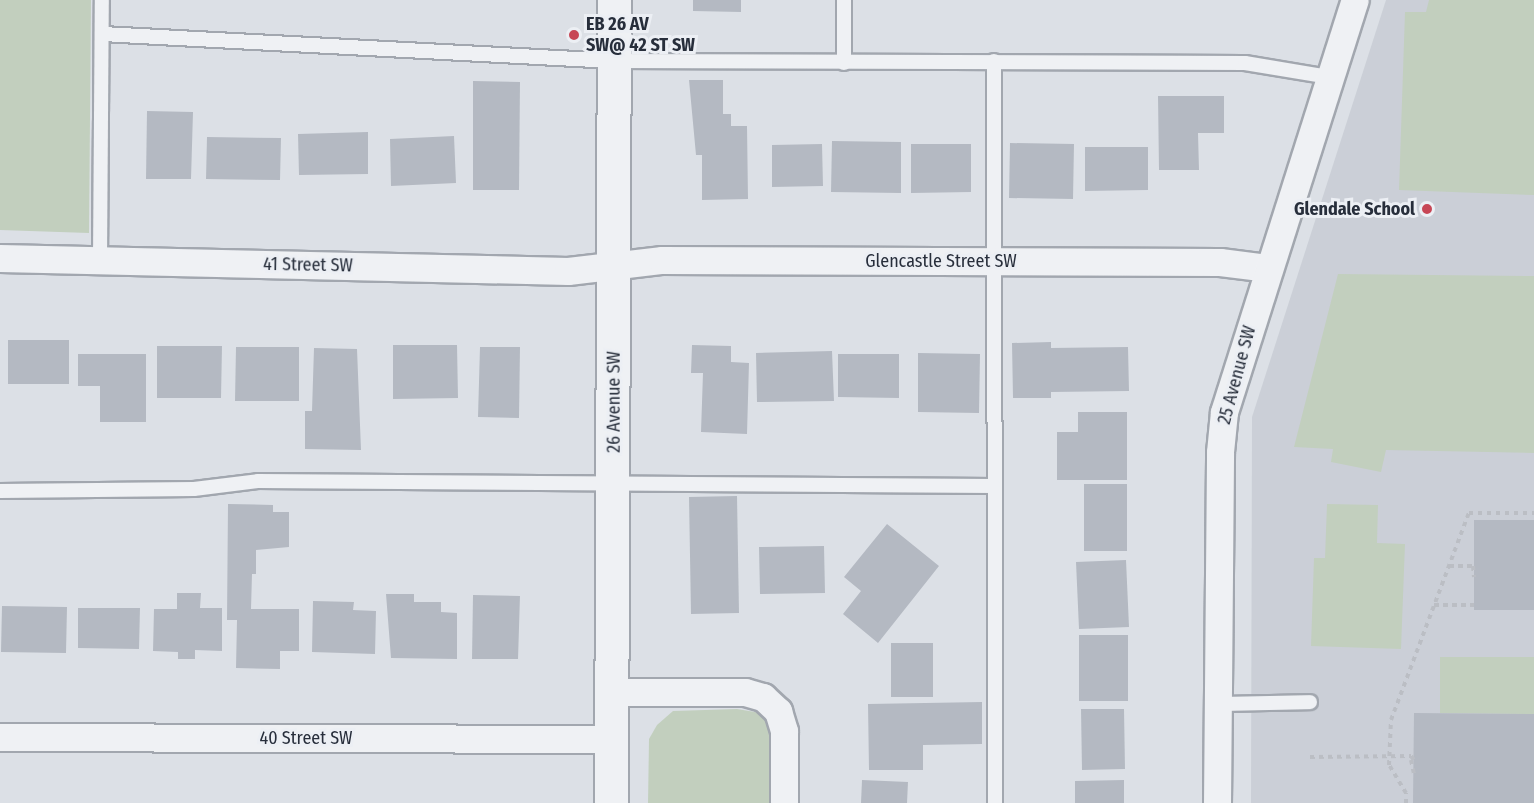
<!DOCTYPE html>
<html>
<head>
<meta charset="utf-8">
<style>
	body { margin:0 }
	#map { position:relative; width:1534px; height:803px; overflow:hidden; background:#dce0e6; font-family:"Fira Sans Condensed",sans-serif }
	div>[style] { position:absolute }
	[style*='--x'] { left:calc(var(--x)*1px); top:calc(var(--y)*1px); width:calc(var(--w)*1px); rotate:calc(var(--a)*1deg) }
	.built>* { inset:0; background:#cbcfd7 }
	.green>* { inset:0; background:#c2cfbe }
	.building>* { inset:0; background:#b4b9c2 }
	.path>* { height:4px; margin-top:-2px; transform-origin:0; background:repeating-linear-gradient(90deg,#bbbec4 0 4.5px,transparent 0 9px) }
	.roads { filter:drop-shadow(2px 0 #a2a7af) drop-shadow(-2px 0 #a2a7af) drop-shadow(0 2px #a2a7af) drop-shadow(0 -2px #a2a7af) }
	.service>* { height:14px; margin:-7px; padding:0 7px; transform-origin:7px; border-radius:7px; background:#eff1f4 }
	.minor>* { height:27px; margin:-13.5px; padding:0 13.5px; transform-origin:13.5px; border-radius:13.5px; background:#eff1f4 }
	.tertiary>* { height:33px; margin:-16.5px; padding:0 16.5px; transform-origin:16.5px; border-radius:16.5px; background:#eff1f4 }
	.dots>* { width:16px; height:16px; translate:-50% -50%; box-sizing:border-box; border:3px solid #eceff4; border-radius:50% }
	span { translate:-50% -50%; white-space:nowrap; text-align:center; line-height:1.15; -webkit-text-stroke:6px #eceff4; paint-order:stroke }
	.poi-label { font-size:18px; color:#272e3b; font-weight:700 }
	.left { translate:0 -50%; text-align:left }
	.right { translate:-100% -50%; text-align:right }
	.street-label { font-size:18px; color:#272e3b }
</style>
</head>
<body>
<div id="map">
	<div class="built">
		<div style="clip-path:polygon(1386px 0,1534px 0,1534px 803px,1251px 803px,1252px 417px)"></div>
	</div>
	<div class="green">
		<div style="clip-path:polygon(0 0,91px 0,89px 233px,0 230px)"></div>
		<div style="clip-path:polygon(1429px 0,1534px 0,1534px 195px,1399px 190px,1405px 12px,1426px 12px)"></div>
		<div style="clip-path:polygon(1338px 274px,1534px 276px,1534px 453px,1386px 450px,1381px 472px,1331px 462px,1333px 449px,1294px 447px)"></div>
		<div style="clip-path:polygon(1327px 504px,1378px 505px,1377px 543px,1405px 544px,1401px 649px,1311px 646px,1314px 558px,1325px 558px)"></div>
		<div style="clip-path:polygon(1440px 657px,1534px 657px,1534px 714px,1440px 713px)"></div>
		<div style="clip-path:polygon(737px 709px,767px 714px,772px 736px,771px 803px,648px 803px,649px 739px,657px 725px,673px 711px)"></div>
	</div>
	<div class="building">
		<div style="clip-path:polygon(693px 0,741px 0,741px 12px,693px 11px)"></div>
		<div style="clip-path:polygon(689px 80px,723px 80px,723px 114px,731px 114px,731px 126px,747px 126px,748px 199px,702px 200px,702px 155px,696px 155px)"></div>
		<div style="clip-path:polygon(473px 81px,520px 82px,519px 190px,473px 190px)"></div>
		<div style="clip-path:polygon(1158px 96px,1224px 96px,1224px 133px,1198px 133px,1199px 170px,1159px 170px)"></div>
		<div style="clip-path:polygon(147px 111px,193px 112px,191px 179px,146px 179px)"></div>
		<div style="clip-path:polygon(368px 132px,368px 174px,299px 175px,298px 134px)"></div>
		<div style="clip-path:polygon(454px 136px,456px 183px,391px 186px,390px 139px)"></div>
		<div style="clip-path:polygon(207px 137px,281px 138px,280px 180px,206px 179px)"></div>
		<div style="clip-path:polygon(832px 141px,901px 142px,901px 193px,831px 192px)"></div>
		<div style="clip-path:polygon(1010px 143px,1074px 144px,1073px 199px,1009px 198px)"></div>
		<div style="clip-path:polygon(822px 144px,823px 186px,772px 187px,772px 145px)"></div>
		<div style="clip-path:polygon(911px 144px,971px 144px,971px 192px,911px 193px)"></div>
		<div style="clip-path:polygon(1085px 147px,1148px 147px,1148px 190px,1085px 191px)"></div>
		<div style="clip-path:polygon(8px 340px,69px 340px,69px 384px,8px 384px)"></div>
		<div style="clip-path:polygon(1051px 342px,1051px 348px,1128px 347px,1129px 391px,1051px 392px,1051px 398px,1013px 398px,1012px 343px)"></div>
		<div style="clip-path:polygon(393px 345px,457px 345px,458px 398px,393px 399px)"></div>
		<div style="clip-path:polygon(692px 345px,731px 346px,731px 362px,749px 363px,747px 434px,701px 432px,703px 373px,691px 373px)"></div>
		<div style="clip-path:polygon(157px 346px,222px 346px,221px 398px,157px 398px)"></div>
		<div style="clip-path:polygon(236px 347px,299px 347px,299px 401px,235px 401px)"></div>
		<div style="clip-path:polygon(480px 347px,520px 347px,519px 418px,478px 417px)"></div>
		<div style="clip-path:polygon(314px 348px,357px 349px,361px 450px,305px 449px,305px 411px,312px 411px)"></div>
		<div style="clip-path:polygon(832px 351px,834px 401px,757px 402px,756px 353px)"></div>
		<div style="clip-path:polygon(918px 353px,980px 354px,979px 413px,918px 412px)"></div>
		<div style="clip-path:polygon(78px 354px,146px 354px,146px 422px,100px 422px,100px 386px,78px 386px)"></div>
		<div style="clip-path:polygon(838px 354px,899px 354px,899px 398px,838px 397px)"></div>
		<div style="clip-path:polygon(1078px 412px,1127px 412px,1127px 480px,1057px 480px,1057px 432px,1078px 432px)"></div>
		<div style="clip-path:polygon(1084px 484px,1127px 484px,1127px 551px,1084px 551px)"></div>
		<div style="clip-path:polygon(737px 496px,739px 613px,691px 614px,689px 497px)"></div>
		<div style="clip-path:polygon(228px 504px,273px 505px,273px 512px,289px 512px,289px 547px,256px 550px,256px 574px,252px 574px,251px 609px,299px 609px,299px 651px,280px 651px,280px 669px,236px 668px,237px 620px,227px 620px)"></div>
		<div style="clip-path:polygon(1474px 520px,1534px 520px,1534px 610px,1474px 610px)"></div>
		<div style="clip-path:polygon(887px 524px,939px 566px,878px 643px,843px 614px,861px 591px,844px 577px)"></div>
		<div style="clip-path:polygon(824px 546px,825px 593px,760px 594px,759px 547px)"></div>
		<div style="clip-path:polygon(1126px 560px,1129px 627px,1079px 629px,1076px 562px)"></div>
		<div style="clip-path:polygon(177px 593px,201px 593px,200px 608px,222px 608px,222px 651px,195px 650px,195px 659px,178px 659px,178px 652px,153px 651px,154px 609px,177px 609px)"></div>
		<div style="clip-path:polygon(386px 594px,414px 594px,414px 602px,441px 602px,441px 612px,457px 613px,457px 659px,391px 658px)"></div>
		<div style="clip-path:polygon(473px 595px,520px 596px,518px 659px,472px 659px)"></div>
		<div style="clip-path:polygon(313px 601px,354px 602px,353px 610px,376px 611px,375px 654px,312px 652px)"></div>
		<div style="clip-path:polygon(2px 606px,67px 607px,66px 653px,1px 652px)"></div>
		<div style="clip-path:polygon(78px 608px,140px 608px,139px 649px,78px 648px)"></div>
		<div style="clip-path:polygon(1079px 635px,1128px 635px,1128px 701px,1079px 701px)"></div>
		<div style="clip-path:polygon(891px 643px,933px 643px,933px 697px,891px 697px)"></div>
		<div style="clip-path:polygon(982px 702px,982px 744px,923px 745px,923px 770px,869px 770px,868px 704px)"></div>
		<div style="clip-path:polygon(1081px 709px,1124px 709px,1125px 769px,1082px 770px)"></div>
		<div style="clip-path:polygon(1414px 713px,1534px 714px,1534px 803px,1413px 803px)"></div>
		<div style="clip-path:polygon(862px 780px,908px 782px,907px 803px,861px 803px)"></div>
		<div style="clip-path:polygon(1124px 780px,1124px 803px,1075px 803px,1075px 781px)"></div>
	</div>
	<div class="path">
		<div style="--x:1449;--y:566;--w:25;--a:0"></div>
		<div style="--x:1473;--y:566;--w:11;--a:85"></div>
		<div style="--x:1434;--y:605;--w:40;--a:0"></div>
		<div style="--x:1310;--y:757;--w:101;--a:-0.6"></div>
		<div style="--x:1411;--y:756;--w:5;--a:53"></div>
		<div style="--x:1411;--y:760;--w:14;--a:78"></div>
		<div style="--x:1406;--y:803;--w:10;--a:-90"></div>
		<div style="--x:1406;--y:793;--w:33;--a:-121"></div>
		<div style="--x:1389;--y:765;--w:45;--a:-87.5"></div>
		<div style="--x:1391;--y:720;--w:221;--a:-69.4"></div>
		<div style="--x:1469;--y:513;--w:65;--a:0"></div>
	</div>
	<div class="roads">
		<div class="service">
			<div style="--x:844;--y:0;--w:63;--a:90"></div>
			<div style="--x:102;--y:34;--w:513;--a:3.02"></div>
			<div style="--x:614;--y:61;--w:631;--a:0.18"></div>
			<div style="--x:1245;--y:63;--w:86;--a:9.4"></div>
			<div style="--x:994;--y:61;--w:742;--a:89.92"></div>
			<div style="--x:100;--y:260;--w:260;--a:-89.6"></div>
			<div style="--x:0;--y:491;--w:194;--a:-0.6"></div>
			<div style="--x:194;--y:489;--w:64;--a:-7.1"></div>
			<div style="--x:258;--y:481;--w:735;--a:0.39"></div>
			<div style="--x:1217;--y:704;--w:93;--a:-1.2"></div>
		</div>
		<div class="minor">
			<div style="--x:0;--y:258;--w:568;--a:1.31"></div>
			<div style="--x:568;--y:271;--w:95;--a:-6.7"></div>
			<div style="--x:662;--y:260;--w:558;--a:0.21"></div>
			<div style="--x:1220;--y:262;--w:47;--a:7.3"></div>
			<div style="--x:612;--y:692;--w:133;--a:0"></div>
			<div style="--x:745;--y:692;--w:19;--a:16"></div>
			<div style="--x:763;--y:697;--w:21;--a:43"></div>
			<div style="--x:778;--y:711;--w:21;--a:73"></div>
			<div style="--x:784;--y:731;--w:72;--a:90"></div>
			<div style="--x:0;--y:737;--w:611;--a:0.19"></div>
			<div style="--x:1217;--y:803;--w:351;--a:-89.5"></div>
			<div style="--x:1220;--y:452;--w:40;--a:-84.3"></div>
			<div style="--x:1224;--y:412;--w:432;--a:-72.4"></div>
		</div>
		<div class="tertiary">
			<div style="--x:611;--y:803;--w:803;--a:-89.79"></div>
		</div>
	</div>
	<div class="dots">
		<div style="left:574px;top:35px;background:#c74655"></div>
		<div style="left:1427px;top:209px;background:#c74655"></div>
	</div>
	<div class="poi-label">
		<span class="left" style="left:586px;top:35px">EB 26 AV<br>SW@ 42 ST SW</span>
		<span class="right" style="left:1415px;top:209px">Glendale School</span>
	</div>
	<div class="street-label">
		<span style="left:941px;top:261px">Glencastle Street SW</span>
		<span style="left:308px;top:265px;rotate:1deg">41 Street SW</span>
		<span style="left:1237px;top:375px;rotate:-75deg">25 Avenue SW</span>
		<span style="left:614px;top:402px;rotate:-90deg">26 Avenue SW</span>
		<span style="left:306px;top:738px">40 Street SW</span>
	</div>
</div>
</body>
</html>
